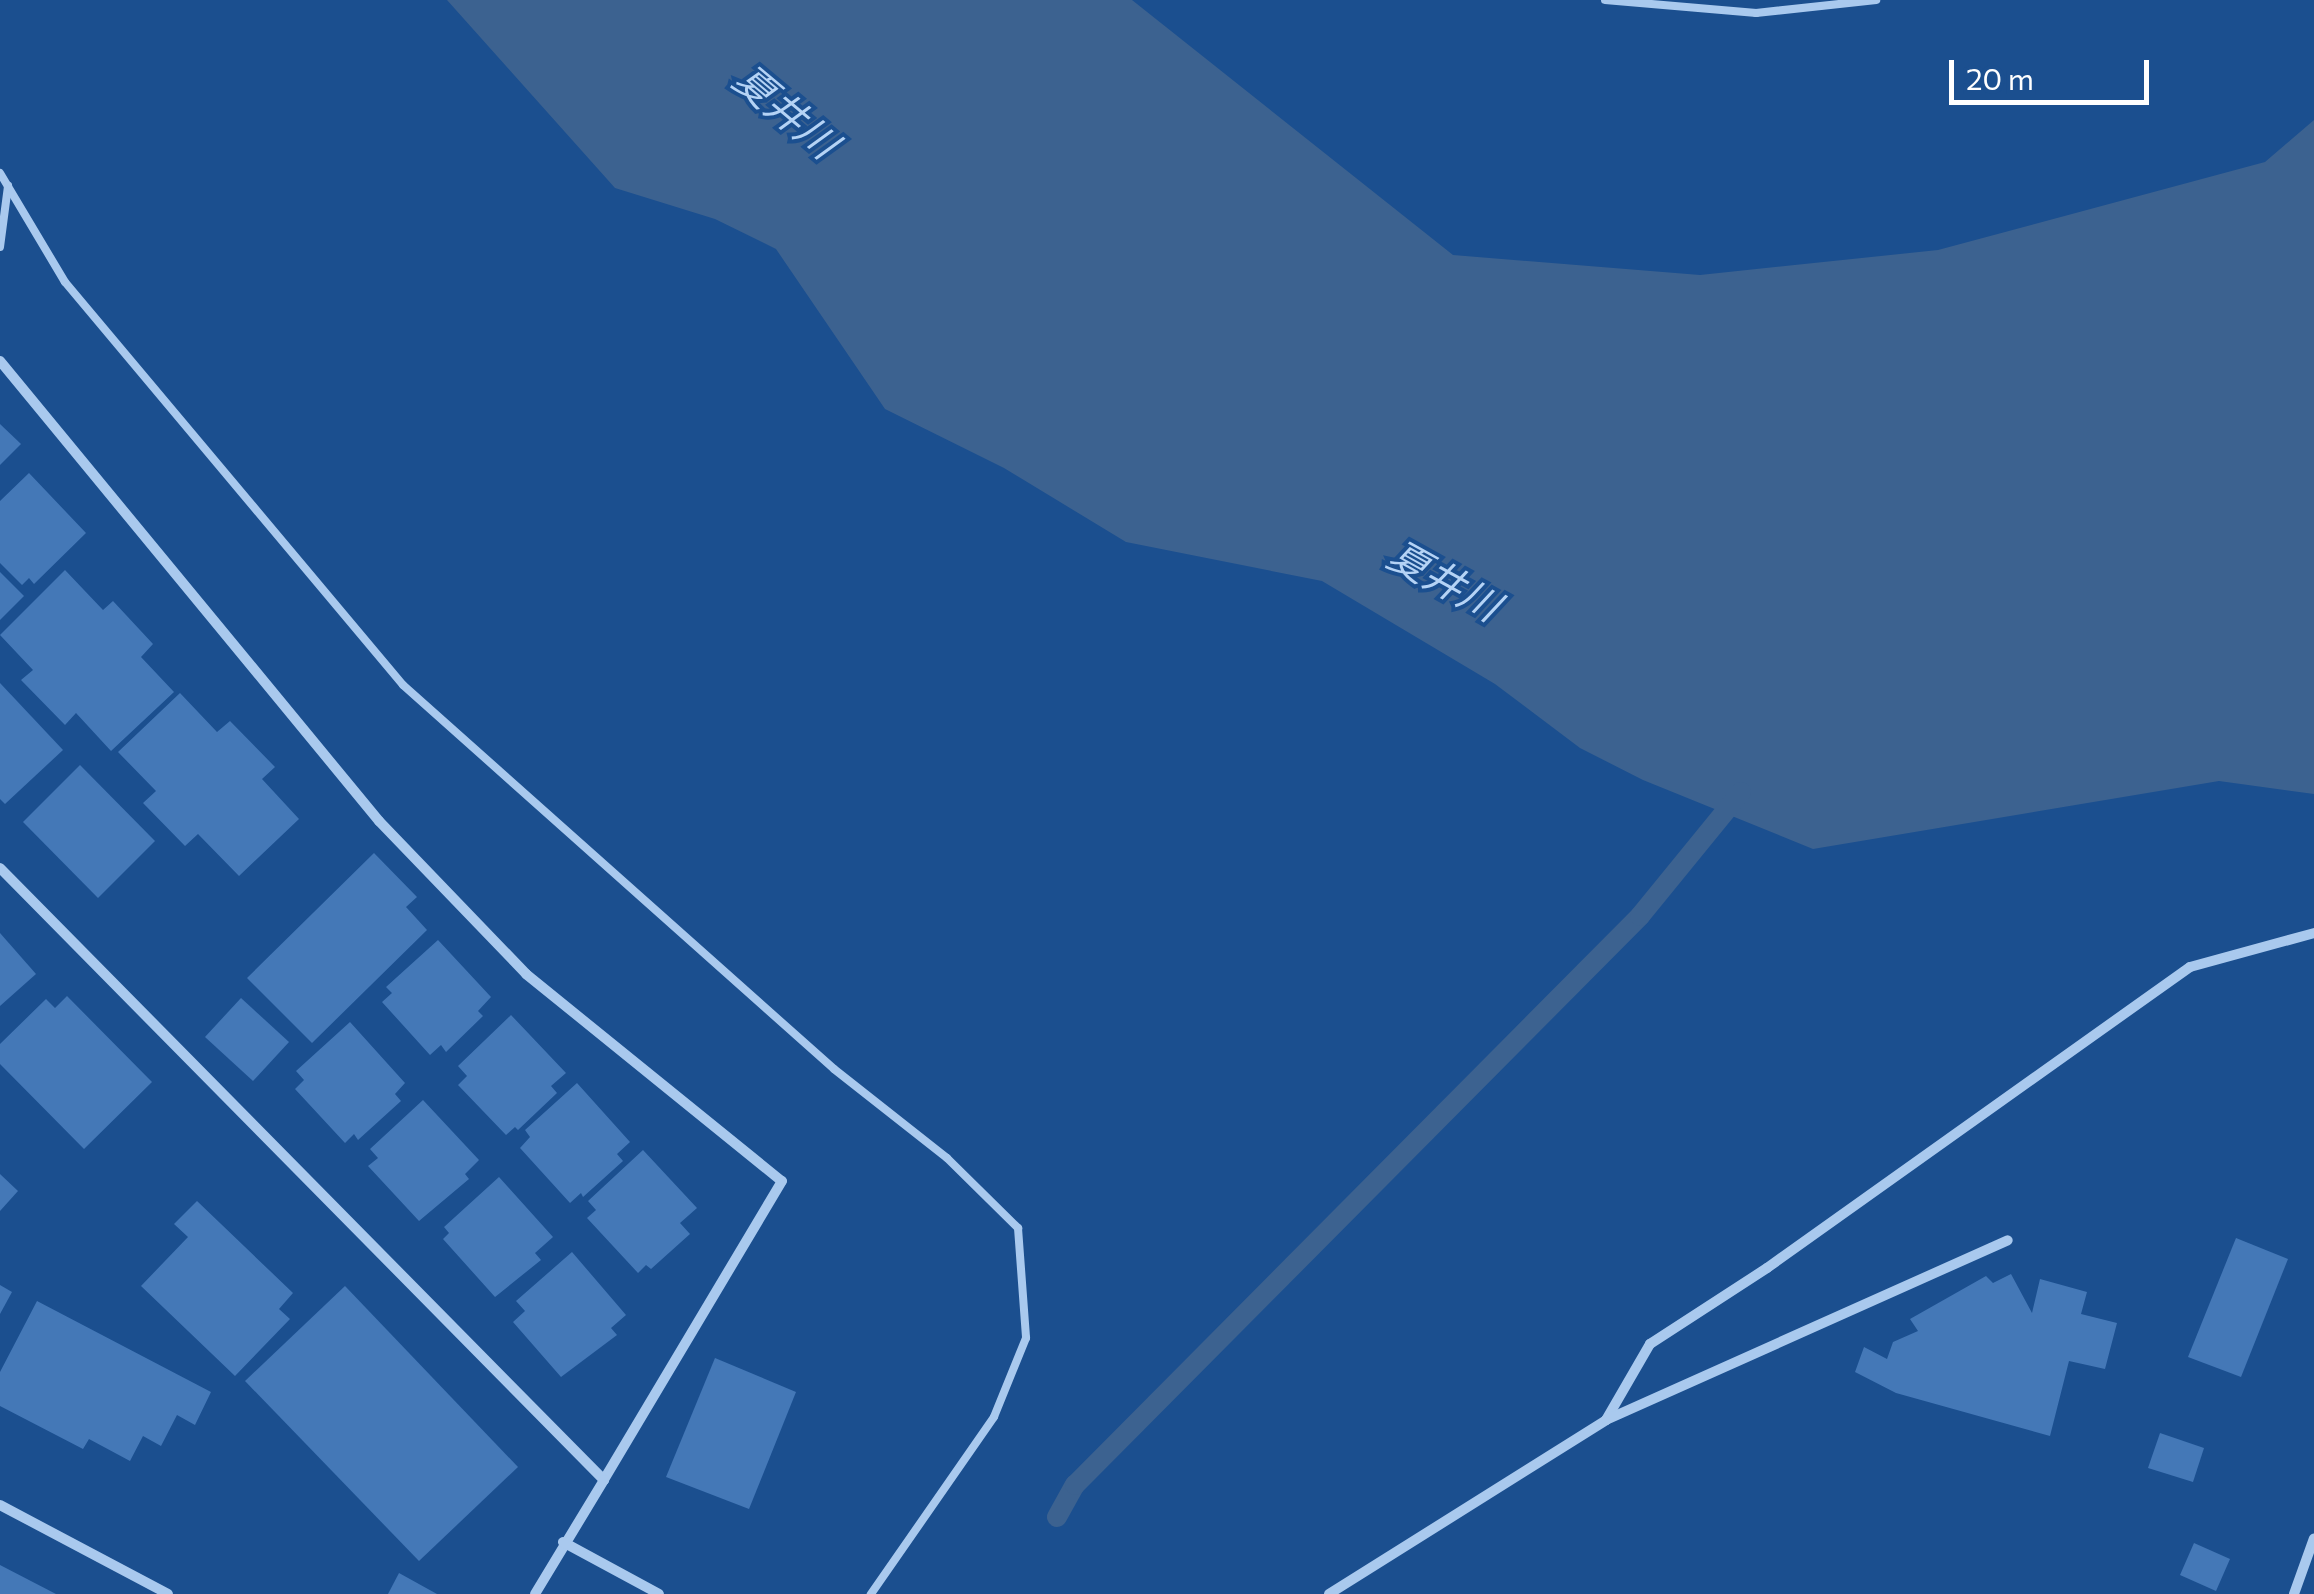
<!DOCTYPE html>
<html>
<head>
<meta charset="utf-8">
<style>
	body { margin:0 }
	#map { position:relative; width:2314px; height:1594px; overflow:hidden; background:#1b4f8f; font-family:Commissioner,"Noto Sans JP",sans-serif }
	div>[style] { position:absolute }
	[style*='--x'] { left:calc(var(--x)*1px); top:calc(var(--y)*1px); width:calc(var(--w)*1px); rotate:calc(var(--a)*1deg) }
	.water>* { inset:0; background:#3c6290 }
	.stream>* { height:20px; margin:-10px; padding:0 10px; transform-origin:10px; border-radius:10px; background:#3c6290 }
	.building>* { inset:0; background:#4478b7 }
	.service>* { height:8px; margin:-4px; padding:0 4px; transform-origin:4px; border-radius:4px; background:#a9c9ee }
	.minor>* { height:10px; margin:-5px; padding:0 5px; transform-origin:5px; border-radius:5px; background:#a9c9ee }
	span { translate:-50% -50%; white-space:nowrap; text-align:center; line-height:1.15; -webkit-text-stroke:8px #1b4f8f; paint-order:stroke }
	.water-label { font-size:40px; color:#b5d3f5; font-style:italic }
	.scale { position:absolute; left:1949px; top:60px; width:200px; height:45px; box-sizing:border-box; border:5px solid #fff; border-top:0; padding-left:12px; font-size:30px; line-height:35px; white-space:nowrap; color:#fff; -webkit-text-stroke:8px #1b4f8f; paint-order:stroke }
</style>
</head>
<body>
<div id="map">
	<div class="water">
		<div style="clip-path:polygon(447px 0,1132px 0,1453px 255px,1700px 275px,1938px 250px,2265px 162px,2314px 120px,2314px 794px,2219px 781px,1813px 849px,1643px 780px,1580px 748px,1495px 684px,1322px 581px,1126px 542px,1004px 468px,885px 409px,776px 249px,715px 219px,615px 188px)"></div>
	</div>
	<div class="stream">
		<div style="--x:1057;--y:1517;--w:37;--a:-61"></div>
		<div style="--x:1075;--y:1485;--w:802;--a:-45.2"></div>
		<div style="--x:1640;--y:916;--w:160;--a:-50.8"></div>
	</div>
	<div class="building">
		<div style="clip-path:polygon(0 424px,21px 444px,0 465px)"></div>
		<div style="clip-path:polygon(29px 473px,86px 533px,34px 584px,29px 578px,22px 585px,0 563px,0 501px)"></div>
		<div style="clip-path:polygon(65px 570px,103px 610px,113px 601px,153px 644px,141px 657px,174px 692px,111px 751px,76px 713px,65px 725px,21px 680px,33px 670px,0 635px)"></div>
		<div style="clip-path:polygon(0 572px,24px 596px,0 620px)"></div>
		<div style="clip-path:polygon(0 683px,63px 750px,5px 804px,0 799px)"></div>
		<div style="clip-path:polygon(180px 693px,217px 732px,230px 721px,275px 767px,262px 779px,299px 819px,239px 876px,198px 834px,185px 846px,143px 803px,156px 791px,118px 752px)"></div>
		<div style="clip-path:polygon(80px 765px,155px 841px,98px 898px,23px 822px)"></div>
		<div style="clip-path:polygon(374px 853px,417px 897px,406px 907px,427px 930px,312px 1043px,247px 978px)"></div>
		<div style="clip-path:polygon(0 933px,36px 974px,0 1006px)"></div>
		<div style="clip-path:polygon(438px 940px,491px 997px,478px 1011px,483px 1016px,446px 1052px,441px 1045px,430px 1055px,382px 1002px,392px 993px,386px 987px)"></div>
		<div style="clip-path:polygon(67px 996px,152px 1082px,84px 1149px,0 1064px,0 1044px,46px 999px,55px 1008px)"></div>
		<div style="clip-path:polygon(241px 998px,289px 1042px,253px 1081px,205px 1037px)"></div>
		<div style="clip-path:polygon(511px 1015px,566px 1073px,551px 1086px,557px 1093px,518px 1130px,515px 1127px,506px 1135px,458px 1085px,467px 1076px,458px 1066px)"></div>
		<div style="clip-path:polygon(350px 1022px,405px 1083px,395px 1094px,401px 1101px,358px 1140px,354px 1134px,345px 1143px,295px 1089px,304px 1080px,296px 1071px)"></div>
		<div style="clip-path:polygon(577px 1083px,630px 1142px,617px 1154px,623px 1161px,583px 1197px,581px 1193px,570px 1203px,520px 1148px,530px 1137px,525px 1130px)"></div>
		<div style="clip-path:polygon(423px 1100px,479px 1160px,465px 1174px,469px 1179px,419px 1221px,368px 1166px,378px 1158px,370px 1149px)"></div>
		<div style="clip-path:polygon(643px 1150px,697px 1208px,680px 1223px,690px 1234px,651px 1269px,646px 1265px,638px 1273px,587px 1218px,596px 1210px,588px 1201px)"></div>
		<div style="clip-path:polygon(0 1174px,18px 1191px,0 1211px)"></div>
		<div style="clip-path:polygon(499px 1177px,553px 1237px,535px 1253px,541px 1260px,495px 1297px,443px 1239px,449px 1233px,444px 1227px)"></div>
		<div style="clip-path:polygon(197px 1201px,293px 1293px,279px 1309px,290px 1319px,235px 1376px,141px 1286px,188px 1237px,174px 1224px)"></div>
		<div style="clip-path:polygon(2236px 1238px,2288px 1259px,2241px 1377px,2188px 1357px)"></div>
		<div style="clip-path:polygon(572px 1252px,626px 1315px,611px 1328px,617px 1335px,561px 1377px,513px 1322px,525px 1311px,516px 1301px)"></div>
		<div style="clip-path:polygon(2011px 1274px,2032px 1313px,2040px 1279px,2087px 1292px,2081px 1314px,2117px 1323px,2105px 1369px,2069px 1361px,2050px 1436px,1896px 1393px,1855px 1372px,1864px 1347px,1887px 1359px,1893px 1342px,1918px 1331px,1910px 1319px,1986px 1276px,1993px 1283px)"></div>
		<div style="clip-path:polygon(0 1285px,12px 1292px,0 1314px)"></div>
		<div style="clip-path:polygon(345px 1286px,518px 1467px,419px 1561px,245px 1381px)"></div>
		<div style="clip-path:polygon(37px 1301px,211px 1392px,195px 1425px,177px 1415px,161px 1446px,143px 1436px,130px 1461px,89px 1439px,83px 1449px,0 1406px,0 1372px)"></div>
		<div style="clip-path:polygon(715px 1358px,796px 1392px,749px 1509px,666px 1477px)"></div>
		<div style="clip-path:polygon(2160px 1433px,2204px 1448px,2193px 1482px,2148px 1468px)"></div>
		<div style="clip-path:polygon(2194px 1543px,2230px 1559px,2216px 1591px,2180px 1575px)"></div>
		<div style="clip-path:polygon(0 1565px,56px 1594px,0 1594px)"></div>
		<div style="clip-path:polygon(399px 1573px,437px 1594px,388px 1594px)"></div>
	</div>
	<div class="service">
		<div style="--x:1605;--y:0;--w:152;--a:4.9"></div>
		<div style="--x:1756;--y:13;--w:121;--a:-6.2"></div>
		<div style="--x:0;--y:173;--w:127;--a:59.2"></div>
		<div style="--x:65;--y:282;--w:526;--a:50.01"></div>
		<div style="--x:403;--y:685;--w:577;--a:41.7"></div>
		<div style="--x:834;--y:1069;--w:144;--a:38.2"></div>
		<div style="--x:947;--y:1158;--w:100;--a:44.6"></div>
		<div style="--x:1018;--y:1228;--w:110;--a:85.8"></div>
		<div style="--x:1026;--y:1338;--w:85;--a:112.1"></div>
		<div style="--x:994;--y:1417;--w:216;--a:124.8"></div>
		<div style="--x:0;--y:247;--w:62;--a:-82.5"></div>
	</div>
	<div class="minor">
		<div style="--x:0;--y:361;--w:596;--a:50.51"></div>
		<div style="--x:379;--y:821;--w:212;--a:46.1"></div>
		<div style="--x:526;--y:974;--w:329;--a:39"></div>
		<div style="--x:782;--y:1181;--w:348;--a:120.8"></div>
		<div style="--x:0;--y:868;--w:860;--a:45.38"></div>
		<div style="--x:604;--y:1480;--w:133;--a:121.2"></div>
		<div style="--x:1606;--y:1420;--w:88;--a:-59.9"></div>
		<div style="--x:1650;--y:1344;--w:140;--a:-33"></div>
		<div style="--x:1767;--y:1268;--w:519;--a:-35.44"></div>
		<div style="--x:2190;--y:967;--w:129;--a:-15.3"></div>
		<div style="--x:0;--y:1505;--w:190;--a:27.9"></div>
		<div style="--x:563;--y:1542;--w:109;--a:28.4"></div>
		<div style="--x:1329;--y:1594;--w:327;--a:-32.1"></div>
		<div style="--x:1606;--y:1420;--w:440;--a:-24.1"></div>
		<div style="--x:2294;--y:1594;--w:59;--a:-70.3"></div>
	</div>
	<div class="water-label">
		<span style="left:787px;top:110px;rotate:40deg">夏井川</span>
		<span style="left:1445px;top:579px;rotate:29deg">夏井川</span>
	</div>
	<div class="scale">20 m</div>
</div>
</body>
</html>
